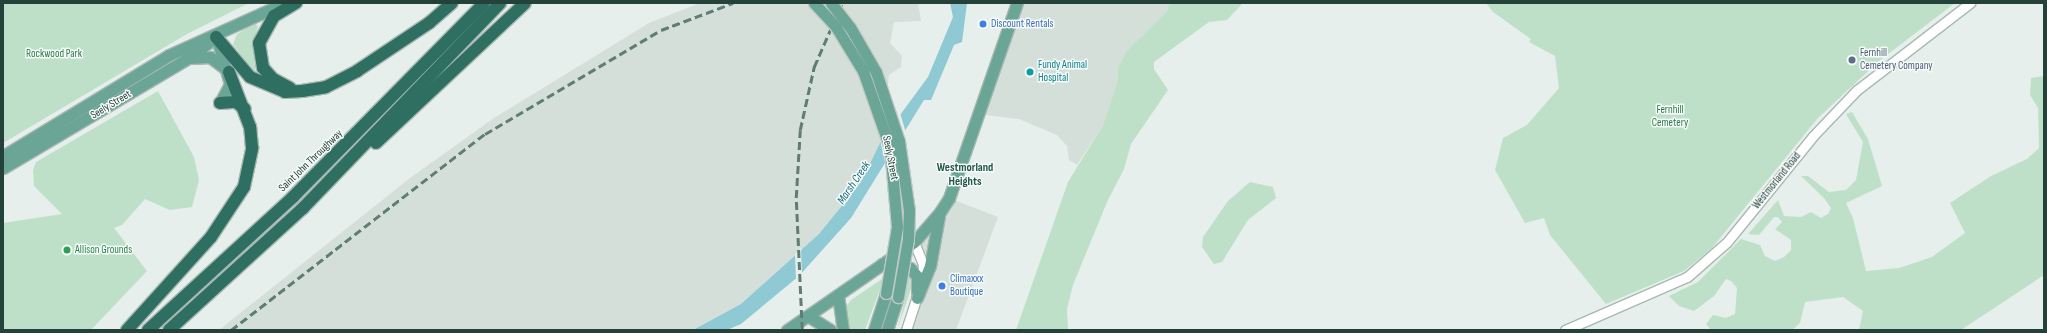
<!DOCTYPE html>
<html>
<head>
<meta charset="utf-8">
<style>
	body { margin:0 }
	#map { position:relative; width:2047px; height:333px; overflow:hidden; background:#e6efeb; font-family:"Sofia Sans Condensed",sans-serif }
	div>[style] { position:absolute }
	[style*='--x'] { left:calc(var(--x)*1px); top:calc(var(--y)*1px); width:calc(var(--w)*1px); rotate:calc(var(--a)*1deg) }
	.built>* { inset:0; background:#d4dfda }
	.green>* { inset:0; background:#bfe0c8 }
	.water>* { inset:0; background:#8ec9d4 }
	.pier>* { inset:0; background:#e6efeb }
	.roads { filter:drop-shadow(1px 0 #a8b8b2) drop-shadow(-1px 0 #a8b8b2) drop-shadow(0 1px #a8b8b2) drop-shadow(0 -1px #a8b8b2) }
	.minor>* { height:9px; margin:-4.5px; padding:0 4.5px; transform-origin:4.5px; border-radius:4.5px; background:#fff }
	.major>* { height:11px; margin:-5.5px; padding:0 5.5px; transform-origin:5.5px; border-radius:5.5px; background:#6aa596 }
	.highway>* { height:12px; margin:-6px; padding:0 6px; transform-origin:6px; border-radius:6px; background:#2f6f62 }
	.rail>* { height:2.5px; margin-top:-1.25px; transform-origin:0; background:repeating-linear-gradient(90deg,#5f7d75 0 8px,transparent 0 12px) }
	.bridges { filter:drop-shadow(1px 0 #c2cac8) drop-shadow(-1px 0 #c2cac8) drop-shadow(0 1px #c2cac8) drop-shadow(0 -1px #c2cac8) }
	.major-bridge>* { height:11px; margin:-5.5px; padding:0 5.5px; transform-origin:5.5px; border-radius:5.5px; background:#6aa596 }
	.dots>* { width:11px; height:11px; translate:-50% -50%; box-sizing:border-box; border:2px solid #f7fbf9; border-radius:50% }
	span { translate:-50% -50%; white-space:nowrap; text-align:center; line-height:1.15; -webkit-text-stroke:3px #f7fbf9; paint-order:stroke }
	.shop-label { font-size:11px; color:#366cbe }
	.left { translate:0 -50%; text-align:left }
	.park-label { font-size:11px; color:#2d7a4b }
	.service-label { font-size:11px; color:#4e5e75 }
	.culture-label { font-size:11px; color:#0d838f }
	.street-label { font-size:11px; color:#24423a }
	.leisure-label { font-size:11px; color:#27864d }
	.neighbourhood-label { font-size:12px; color:#1f5548; font-weight:700 }
	.water-label { font-size:12px; color:#1c6f80; font-style:italic }
	.frame { position:absolute; inset:0; border:4px solid #24423a; pointer-events:none }
</style>
</head>
<body>
<div id="map">
	<div class="built">
		<div style="clip-path:polygon(700px 3px,918px 3px,921px 21px,894px 22px,890px 43px,902px 56px,901px 67px,889px 75px,881px 141px,861px 182px,819px 234px,741px 304px,693px 330px,219px 330px,410px 178px,494px 118px,649px 23px)"></div>
		<div style="clip-path:polygon(1017px 3px,1169px 3px,1167px 11px,1142px 36px,1118px 69px,1117px 83px,1103px 125px,1077px 165px,1069px 160px,1067px 146px,1057px 135px,1019px 119px,978px 114px)"></div>
		<div style="clip-path:polygon(949px 198px,998px 217px,956px 330px,906px 330px,924px 273px,914px 242px)"></div>
	</div>
	<div class="green">
		<div style="clip-path:polygon(3px 3px,249px 3px,187px 34px,3px 143px)"></div>
		<div style="clip-path:polygon(1169px 3px,1243px 3px,1227px 20px,1209px 22px,1154px 62px,1154px 69px,1168px 90px,1131px 144px,1124px 169px,1107px 202px,1073px 285px,1067px 309px,1068px 330px,1016px 330px,1068px 182px,1103px 125px,1117px 83px,1118px 69px,1126px 52px,1167px 11px)"></div>
		<div style="clip-path:polygon(1486px 3px,1955px 3px,1879px 61px,1818px 118px,1712px 248px,1684px 271px,1606px 304px,1550px 235px,1544px 218px,1525px 223px,1495px 170px,1503px 138px,1527px 125px,1559px 88px,1555px 56px,1529px 42px,1531px 39px,1493px 12px)"></div>
		<div style="clip-path:polygon(255px 23px,258px 26px,253px 47px,256px 74px,233px 44px,237px 34px)"></div>
		<div style="clip-path:polygon(2044px 76px,2044px 275px,1961px 330px,1859px 330px,1863px 311px,1843px 297px,1805px 302px,1800px 323px,1792px 330px,1711px 330px,1706px 324px,1713px 315px,1726px 318px,1735px 314px,1737px 288px,1731px 281px,1726px 279px,1714px 296px,1694px 311px,1679px 306px,1669px 296px,1698px 282px,1741px 239px,1760px 245px,1765px 256px,1775px 261px,1784px 257px,1791px 250px,1791px 240px,1775px 229px,1782px 222px,1778px 217px,1774px 217px,1759px 235px,1748px 234px,1778px 200px,1784px 216px,1801px 217px,1811px 212px,1821px 218px,1828px 214px,1831px 208px,1824px 198px,1801px 176px,1808px 176px,1829px 192px,1846px 190px,1856px 180px,1863px 142px,1846px 114px,1852px 112px,1868px 139px,1882px 186px,1846px 203px,1853px 218px,1866px 271px,1899px 268px,1932px 257px,1965px 233px,1950px 203px,1991px 176px,2027px 159px,2039px 148px,2038px 108px,2030px 95px,2031px 78px)"></div>
		<div style="clip-path:polygon(158px 91px,194px 157px,199px 180px,192px 207px,170px 210px,145px 199px,122px 225px,114px 228px,147px 271px,91px 330px,3px 330px,3px 223px,62px 214px,34px 186px,33px 170px,36px 162px)"></div>
		<div style="clip-path:polygon(1250px 182px,1273px 187px,1276px 198px,1248px 220px,1222px 262px,1214px 264px,1202px 247px,1203px 237px,1228px 201px)"></div>
		<div style="clip-path:polygon(905px 270px,911px 278px,912px 286px,897px 330px,905px 299px,879px 292px,865px 330px,844px 330px,845px 308px,851px 300px,894px 271px)"></div>
	</div>
	<div class="water">
		<div style="clip-path:polygon(950px 3px,967px 3px,962px 42px,954px 45px,931px 100px,924px 100px,851px 218px,799px 276px,741px 324px,727px 330px,693px 330px,741px 304px,819px 234px,861px 182px,881px 141px,928px 77px,953px 17px)"></div>
	</div>
	<div class="pier">
		<div style="clip-path:polygon(900px 113px,906px 133px,886px 166px,880px 140px)"></div>
		<div style="clip-path:polygon(801px 248px,802px 275px,796px 281px,795px 254px)"></div>
	</div>
	<div class="roads">
		<div class="minor">
			<div style="--x:914;--y:242;--w:24;--a:68"></div>
			<div style="--x:923;--y:264;--w:15;--a:94"></div>
			<div style="--x:906;--y:330;--w:39;--a:-72"></div>
			<div style="--x:1565;--y:330;--w:133;--a:-23.5"></div>
			<div style="--x:1687;--y:277;--w:53;--a:-41.2"></div>
			<div style="--x:1727;--y:242;--w:136;--a:-50.9"></div>
			<div style="--x:1813;--y:136;--w:64;--a:-46.3"></div>
			<div style="--x:1857;--y:90;--w:143;--a:-37.6"></div>
		</div>
		<div class="major">
			<div style="--x:217;--y:39;--w:47;--a:73.9"></div>
			<div style="--x:230;--y:84;--w:21;--a:118"></div>
			<div style="--x:190;--y:58;--w:20;--a:-3"></div>
			<div style="--x:210;--y:57;--w:20;--a:37"></div>
			<div style="--x:3;--y:156;--w:194;--a:-31.3"></div>
			<div style="--x:169;--y:55;--w:126;--a:-24.3"></div>
			<div style="--x:3;--y:168;--w:215;--a:-30.7"></div>
			<div style="--x:188;--y:58;--w:26;--a:-37"></div>
			<div style="--x:882;--y:264;--w:28;--a:8"></div>
			<div style="--x:910;--y:268;--w:11;--a:49"></div>
			<div style="--x:917;--y:276;--w:15;--a:90"></div>
			<div style="--x:838;--y:295;--w:35;--a:82"></div>
			<div style="--x:917;--y:298;--w:35;--a:-68"></div>
			<div style="--x:930;--y:266;--w:51;--a:-79.8"></div>
			<div style="--x:808;--y:316;--w:26;--a:32"></div>
			<div style="--x:787;--y:330;--w:155;--a:-34.7"></div>
			<div style="--x:914;--y:242;--w:40;--a:-49"></div>
			<div style="--x:940;--y:212;--w:17;--a:-57"></div>
			<div style="--x:949;--y:198;--w:207;--a:-70.8"></div>
			<div style="--x:874;--y:330;--w:39;--a:-72"></div>
			<div style="--x:887;--y:330;--w:35;--a:-72"></div>
		</div>
		<div class="highway">
			<div style="--x:216;--y:37;--w:52;--a:49.6"></div>
			<div style="--x:250;--y:77;--w:38;--a:23"></div>
			<div style="--x:285;--y:92;--w:17;--a:-3"></div>
			<div style="--x:302;--y:91;--w:24;--a:-9"></div>
			<div style="--x:326;--y:87;--w:35;--a:-27"></div>
			<div style="--x:357;--y:71;--w:87;--a:-33.7"></div>
			<div style="--x:429;--y:23;--w:30;--a:-41"></div>
			<div style="--x:290;--y:88;--w:19;--a:-152"></div>
			<div style="--x:273;--y:79;--w:15;--a:-132"></div>
			<div style="--x:263;--y:68;--w:25;--a:-99"></div>
			<div style="--x:259;--y:43;--w:31;--a:-61"></div>
			<div style="--x:274;--y:16;--w:26;--a:-31"></div>
			<div style="--x:220;--y:103;--w:16;--a:-4"></div>
			<div style="--x:236;--y:102;--w:11;--a:38"></div>
			<div style="--x:376;--y:143;--w:204;--a:-43.2"></div>
			<div style="--x:127;--y:330;--w:125;--a:-47.9"></div>
			<div style="--x:211;--y:237;--w:60;--a:-56.6"></div>
			<div style="--x:244;--y:187;--w:40;--a:-78"></div>
			<div style="--x:252;--y:148;--w:21;--a:-95"></div>
			<div style="--x:250;--y:127;--w:59;--a:-110.9"></div>
			<div style="--x:148;--y:330;--w:197;--a:-42.5"></div>
			<div style="--x:293;--y:197;--w:272;--a:-45.4"></div>
			<div style="--x:169;--y:330;--w:181;--a:-42.3"></div>
			<div style="--x:303;--y:208;--w:284;--a:-46.1"></div>
		</div>
	</div>
	<div class="rail">
		<div style="--x:231;--y:330;--w:321;--a:-37.7"></div>
		<div style="--x:485;--y:134;--w:204;--a:-30.6"></div>
		<div style="--x:661;--y:30;--w:77;--a:-20.6"></div>
		<div style="--x:802;--y:330;--w:132;--a:-92.6"></div>
		<div style="--x:796;--y:198;--w:68;--a:-86.6"></div>
		<div style="--x:800;--y:130;--w:65;--a:-77.5"></div>
		<div style="--x:814;--y:67;--w:70;--a:-66.4"></div>
	</div>
	<div class="bridges">
		<div class="major-bridge">
			<div style="--x:814;--y:3;--w:33;--a:47"></div>
			<div style="--x:836;--y:27;--w:52;--a:58.5"></div>
			<div style="--x:863;--y:71;--w:82;--a:70.7"></div>
			<div style="--x:890;--y:148;--w:79;--a:84.9"></div>
			<div style="--x:897;--y:227;--w:67;--a:99.5"></div>
			<div style="--x:831;--y:3;--w:31;--a:52"></div>
			<div style="--x:850;--y:27;--w:52;--a:60"></div>
			<div style="--x:876;--y:72;--w:73;--a:71.6"></div>
			<div style="--x:899;--y:141;--w:70;--a:81.8"></div>
			<div style="--x:909;--y:210;--w:29;--a:92"></div>
			<div style="--x:908;--y:239;--w:59;--a:99.8"></div>
		</div>
	</div>
	<div class="dots">
		<div style="left:983px;top:24px;background:#3f7fe0"></div>
		<div style="left:1852px;top:60px;background:#5c6f8a"></div>
		<div style="left:1030px;top:72px;background:#0f9aa8"></div>
		<div style="left:67px;top:250px;background:#2e9e5b"></div>
		<div style="left:942px;top:286px;background:#3f7fe0"></div>
	</div>
	<div class="shop-label">
		<span class="left" style="left:991px;top:24px">Discount Rentals</span>
		<span class="left" style="left:950px;top:286px">Climaxxx<br>Boutique</span>
	</div>
	<div class="park-label">
		<span style="left:54px;top:54px">Rockwood Park</span>
		<span style="left:1670px;top:117px">Fernhill<br>Cemetery</span>
	</div>
	<div class="service-label">
		<span class="left" style="left:1860px;top:60px">Fernhill<br>Cemetery Company</span>
	</div>
	<div class="culture-label">
		<span class="left" style="left:1038px;top:72px">Fundy Animal<br>Hospital</span>
	</div>
	<div class="street-label">
		<span style="left:111px;top:105px;rotate:-31deg">Seely Street</span>
		<span style="left:890px;top:158px;rotate:79deg">Seely Street</span>
		<span style="left:311px;top:161px;rotate:-44deg">Saint John Throughway</span>
		<span style="left:1777px;top:181px;rotate:-51deg">Westmorland Road</span>
	</div>
	<div class="leisure-label">
		<span class="left" style="left:75px;top:250px">Allison Grounds</span>
	</div>
	<div class="neighbourhood-label">
		<span style="left:965px;top:175px">Westmorland<br>Heights</span>
	</div>
	<div class="water-label">
		<span style="left:854px;top:183px;rotate:-56deg">Marsh Creek</span>
	</div>
	<div class="frame"></div>
</div>
</body>
</html>
